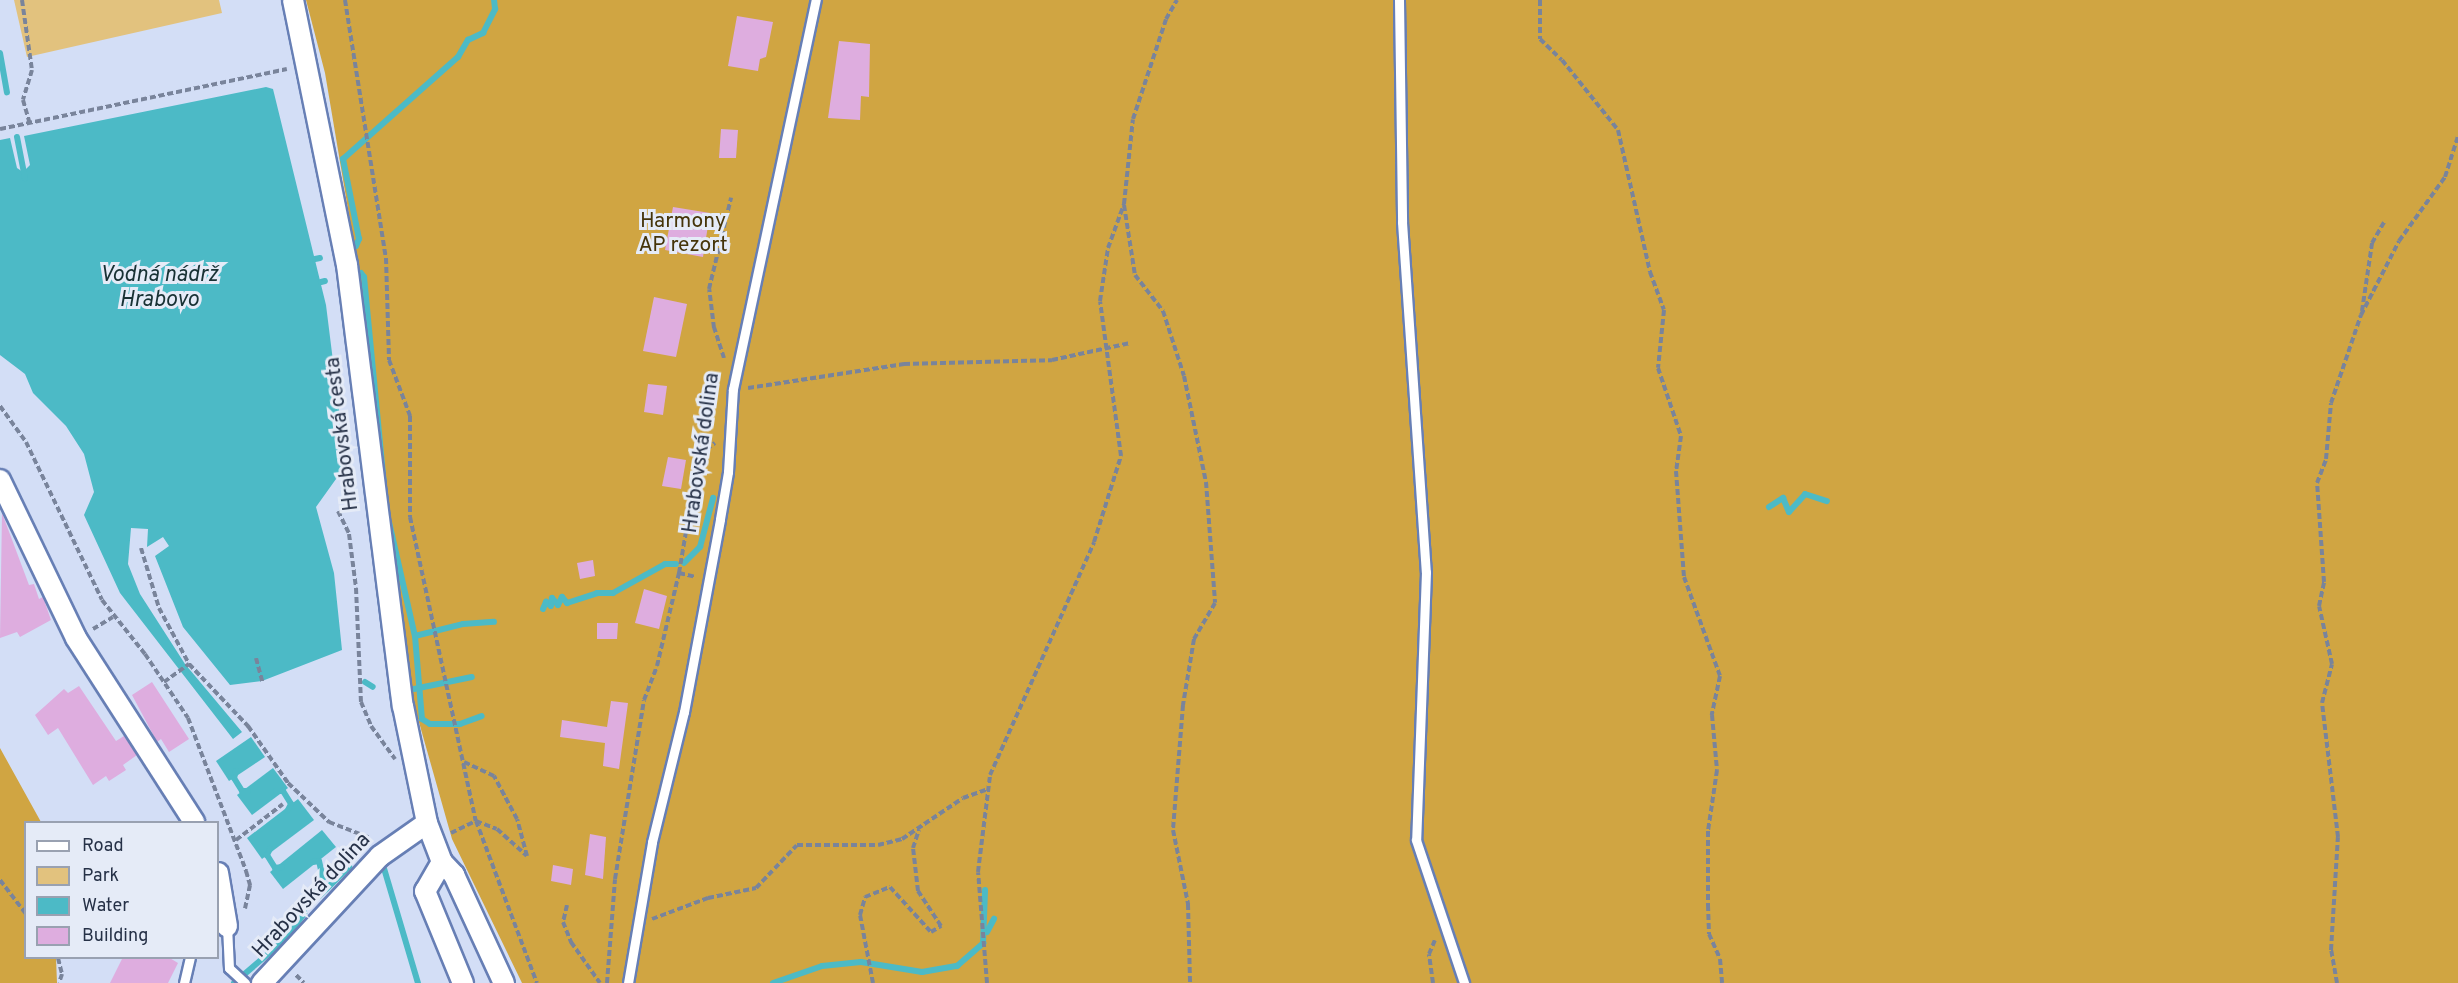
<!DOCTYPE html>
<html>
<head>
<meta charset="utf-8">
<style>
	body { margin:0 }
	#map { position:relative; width:2458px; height:983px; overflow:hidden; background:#d3def6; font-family:Overpass,sans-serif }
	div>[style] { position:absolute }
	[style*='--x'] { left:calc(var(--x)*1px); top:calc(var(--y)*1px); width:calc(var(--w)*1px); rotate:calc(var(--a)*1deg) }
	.green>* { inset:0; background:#e2c27e }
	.forest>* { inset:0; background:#d0a542 }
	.water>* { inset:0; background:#4cbac6 }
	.stream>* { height:6px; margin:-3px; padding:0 3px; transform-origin:3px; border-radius:3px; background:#4cbac6 }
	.building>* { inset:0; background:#deaddf }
	.path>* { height:4px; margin-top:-2px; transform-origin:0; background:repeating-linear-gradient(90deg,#79849b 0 6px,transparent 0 9px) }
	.roads { filter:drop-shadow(2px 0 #677fb5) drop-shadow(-2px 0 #677fb5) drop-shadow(0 2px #677fb5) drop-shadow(0 -2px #677fb5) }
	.service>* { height:9px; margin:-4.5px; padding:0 4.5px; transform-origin:4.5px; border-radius:4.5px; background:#fff }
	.minor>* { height:20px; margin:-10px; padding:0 10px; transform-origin:10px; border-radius:10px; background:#fff }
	span { translate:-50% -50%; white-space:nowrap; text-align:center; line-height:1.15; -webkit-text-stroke:6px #e5ebf7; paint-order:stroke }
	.park-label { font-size:21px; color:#453409 }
	.street-label { font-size:21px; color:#263147 }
	.water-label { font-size:22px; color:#183134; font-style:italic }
	.legend { position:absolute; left:24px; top:821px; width:195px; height:138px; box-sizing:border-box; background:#e5ebf7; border:2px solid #99a1b1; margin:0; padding:8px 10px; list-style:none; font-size:18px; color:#263147 }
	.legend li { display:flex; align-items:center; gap:12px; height:30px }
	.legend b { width:30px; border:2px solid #99a1b1 }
</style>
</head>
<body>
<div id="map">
	<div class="green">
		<div style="clip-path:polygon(14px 0,219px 0,222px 13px,27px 57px)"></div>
	</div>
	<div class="forest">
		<div style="clip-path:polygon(306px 0,2458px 0,2458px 983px,522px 983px,452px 839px,413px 701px,375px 437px,362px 292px,325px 73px)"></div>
		<div style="clip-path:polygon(0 748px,41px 822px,26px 822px,26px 958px,56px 958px,57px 983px,0 983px)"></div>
	</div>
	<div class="water">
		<div style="clip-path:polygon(266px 87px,273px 89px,326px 305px,346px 465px,316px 507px,334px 573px,342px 650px,262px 681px,230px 685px,183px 627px,155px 556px,169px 546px,163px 537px,147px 547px,148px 529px,131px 528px,128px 564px,140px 594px,185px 664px,242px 732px,233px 739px,120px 593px,84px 515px,94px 492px,84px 454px,66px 426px,33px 393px,25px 374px,0 355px,0 140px,10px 138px,17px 168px,23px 172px,30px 165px,24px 136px)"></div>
		<div style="clip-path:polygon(251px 737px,265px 757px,229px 781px,216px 761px)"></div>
		<div style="clip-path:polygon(273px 768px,288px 788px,252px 815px,237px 795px)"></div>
		<div style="clip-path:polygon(298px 799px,314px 820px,262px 859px,247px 838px)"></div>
		<div style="clip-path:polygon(322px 830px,336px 847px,283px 889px,270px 872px)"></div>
	</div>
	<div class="stream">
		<div style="--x:0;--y:53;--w:40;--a:80"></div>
		<div style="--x:17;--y:137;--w:42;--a:79"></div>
		<div style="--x:356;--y:246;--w:8;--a:-67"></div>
		<div style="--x:359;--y:239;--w:82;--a:-101.3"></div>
		<div style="--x:343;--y:159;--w:154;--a:-41.6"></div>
		<div style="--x:458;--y:57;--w:20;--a:-60"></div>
		<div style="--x:468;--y:40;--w:17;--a:-25"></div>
		<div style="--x:483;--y:33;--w:27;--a:-63"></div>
		<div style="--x:495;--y:9;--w:9;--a:-96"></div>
		<div style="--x:315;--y:259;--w:5;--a:-11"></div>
		<div style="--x:361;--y:273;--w:5;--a:53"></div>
		<div style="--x:364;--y:277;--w:209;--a:84.5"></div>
		<div style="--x:321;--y:282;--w:4;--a:-14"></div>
		<div style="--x:1769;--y:507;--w:17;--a:-33"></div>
		<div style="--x:1783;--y:498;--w:15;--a:67"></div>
		<div style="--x:1789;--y:512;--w:24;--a:-48"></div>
		<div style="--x:1805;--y:494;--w:23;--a:18"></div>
		<div style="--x:389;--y:522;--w:117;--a:77.2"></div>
		<div style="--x:415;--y:636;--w:83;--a:85.2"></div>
		<div style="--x:422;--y:719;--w:9;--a:32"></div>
		<div style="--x:430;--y:724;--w:30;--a:0"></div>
		<div style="--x:460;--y:724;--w:23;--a:-20"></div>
		<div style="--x:684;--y:563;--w:23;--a:-45"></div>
		<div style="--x:700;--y:547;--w:51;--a:-75.1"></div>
		<div style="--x:543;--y:609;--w:8;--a:-67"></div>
		<div style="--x:546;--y:602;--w:6;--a:39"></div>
		<div style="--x:551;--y:606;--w:8;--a:-83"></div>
		<div style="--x:552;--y:598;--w:9;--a:49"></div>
		<div style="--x:558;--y:605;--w:9;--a:-63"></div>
		<div style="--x:562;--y:597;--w:8;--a:50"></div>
		<div style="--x:567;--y:603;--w:32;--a:-18"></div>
		<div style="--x:597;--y:593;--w:16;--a:0"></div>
		<div style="--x:613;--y:593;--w:60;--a:-29.1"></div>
		<div style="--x:665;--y:564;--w:11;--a:0"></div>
		<div style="--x:415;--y:636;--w:49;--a:-14"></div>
		<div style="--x:463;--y:624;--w:31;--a:-4"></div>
		<div style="--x:365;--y:682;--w:9;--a:32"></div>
		<div style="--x:414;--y:689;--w:59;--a:-11.7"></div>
		<div style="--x:236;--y:771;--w:7;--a:106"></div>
		<div style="--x:234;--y:778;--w:15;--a:58"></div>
		<div style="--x:242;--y:791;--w:6;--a:0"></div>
		<div style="--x:276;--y:791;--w:7;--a:0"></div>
		<div style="--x:283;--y:791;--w:15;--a:58"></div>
		<div style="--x:291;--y:804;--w:7;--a:117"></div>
		<div style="--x:270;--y:849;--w:7;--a:117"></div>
		<div style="--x:267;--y:855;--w:15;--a:58"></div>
		<div style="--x:275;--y:868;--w:7;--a:-8"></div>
		<div style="--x:313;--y:862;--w:6;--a:-9"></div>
		<div style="--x:319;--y:861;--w:17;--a:77"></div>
		<div style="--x:323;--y:878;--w:28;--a:132"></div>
		<div style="--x:304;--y:899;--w:15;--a:-11"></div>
		<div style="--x:319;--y:896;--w:42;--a:-44"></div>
		<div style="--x:383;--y:865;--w:123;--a:73.5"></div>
		<div style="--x:987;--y:932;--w:15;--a:-62"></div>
		<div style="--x:234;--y:983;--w:63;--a:-40.5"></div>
		<div style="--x:282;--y:942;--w:36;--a:-52"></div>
		<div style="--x:304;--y:914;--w:15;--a:-90"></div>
		<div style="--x:773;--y:983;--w:52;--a:-19.1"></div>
		<div style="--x:822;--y:966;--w:39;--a:-6"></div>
		<div style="--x:861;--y:962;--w:62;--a:9.3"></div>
		<div style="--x:922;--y:972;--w:36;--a:-10"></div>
		<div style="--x:957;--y:966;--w:35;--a:-41"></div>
		<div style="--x:983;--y:943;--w:53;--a:-87.8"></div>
	</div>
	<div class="building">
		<div style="clip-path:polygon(737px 16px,773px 22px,766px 57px,760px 59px,758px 71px,728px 66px)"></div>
		<div style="clip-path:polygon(839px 41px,870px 44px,869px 97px,861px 96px,860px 120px,828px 118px)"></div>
		<div style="clip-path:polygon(721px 129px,738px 130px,736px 158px,719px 158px)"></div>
		<div style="clip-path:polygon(673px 207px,710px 213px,703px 257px,665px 250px)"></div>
		<div style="clip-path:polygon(654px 297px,687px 304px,676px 357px,643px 351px)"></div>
		<div style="clip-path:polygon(648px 384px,667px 386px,663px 415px,644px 412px)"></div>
		<div style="clip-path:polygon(668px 457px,686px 460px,681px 489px,662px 486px)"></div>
		<div style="clip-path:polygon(2px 513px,29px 585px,34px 584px,39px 599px,43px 597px,51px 620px,20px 637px,17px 632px,0 638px)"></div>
		<div style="clip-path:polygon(593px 560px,595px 576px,580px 579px,577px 563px)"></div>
		<div style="clip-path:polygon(644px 589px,667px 596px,659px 629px,635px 623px)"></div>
		<div style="clip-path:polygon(597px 623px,618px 623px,617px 639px,597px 639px)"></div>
		<div style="clip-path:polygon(152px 682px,189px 739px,169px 752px,161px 739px,157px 742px,132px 695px)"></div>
		<div style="clip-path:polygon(79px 686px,116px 741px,124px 736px,137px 755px,123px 765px,126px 770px,109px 781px,106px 776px,93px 785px,58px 728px,48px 735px,35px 715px,64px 689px,68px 693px)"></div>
		<div style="clip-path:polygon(611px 701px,628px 703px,619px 769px,603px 766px,605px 743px,560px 737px,562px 720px,607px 727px)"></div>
		<div style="clip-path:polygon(590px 834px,606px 837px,603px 879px,585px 875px)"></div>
		<div style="clip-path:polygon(553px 865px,573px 869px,571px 885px,551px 881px)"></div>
		<div style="clip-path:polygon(123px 957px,168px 957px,178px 963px,168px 983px,110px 983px)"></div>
	</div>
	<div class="path">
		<div style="--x:22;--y:0;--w:71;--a:81.9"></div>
		<div style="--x:32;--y:70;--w:31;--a:107"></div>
		<div style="--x:23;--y:100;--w:25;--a:74"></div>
		<div style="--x:345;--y:0;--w:261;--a:81"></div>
		<div style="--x:386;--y:258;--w:102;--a:88.3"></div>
		<div style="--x:389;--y:360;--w:60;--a:69.4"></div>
		<div style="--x:410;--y:416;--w:101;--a:90"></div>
		<div style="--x:410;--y:517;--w:311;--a:77.8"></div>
		<div style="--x:476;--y:821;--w:173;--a:69.4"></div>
		<div style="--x:1540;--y:0;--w:39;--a:90"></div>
		<div style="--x:1540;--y:39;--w:30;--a:44"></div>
		<div style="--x:1562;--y:60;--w:90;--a:51.3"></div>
		<div style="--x:1618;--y:130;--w:146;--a:77.3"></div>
		<div style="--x:1650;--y:272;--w:40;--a:69.8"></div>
		<div style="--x:1664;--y:310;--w:58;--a:95.9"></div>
		<div style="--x:1658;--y:368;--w:72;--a:71.3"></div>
		<div style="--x:1681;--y:436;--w:35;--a:98"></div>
		<div style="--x:1676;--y:471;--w:106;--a:85.7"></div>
		<div style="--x:1684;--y:577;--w:105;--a:70"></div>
		<div style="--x:1720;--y:676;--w:40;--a:102"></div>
		<div style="--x:1712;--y:715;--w:55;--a:84.8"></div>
		<div style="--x:1717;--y:770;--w:62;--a:98.4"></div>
		<div style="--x:1708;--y:831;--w:74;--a:90"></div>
		<div style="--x:1708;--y:905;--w:29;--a:88"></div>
		<div style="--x:1709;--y:934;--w:27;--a:66"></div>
		<div style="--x:1720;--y:959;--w:24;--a:85"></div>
		<div style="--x:0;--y:129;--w:293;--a:-11.8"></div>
		<div style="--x:1124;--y:205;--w:71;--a:81.1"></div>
		<div style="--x:1135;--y:275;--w:46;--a:52.1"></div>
		<div style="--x:1163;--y:311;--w:68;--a:72.1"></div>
		<div style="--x:1184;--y:376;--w:108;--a:78.3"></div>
		<div style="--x:1206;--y:482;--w:121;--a:85.7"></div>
		<div style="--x:1215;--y:603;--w:42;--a:120.3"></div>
		<div style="--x:1194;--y:639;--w:67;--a:99.5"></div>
		<div style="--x:1183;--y:705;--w:125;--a:94.6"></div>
		<div style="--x:1173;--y:830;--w:76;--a:78.5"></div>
		<div style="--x:1188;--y:904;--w:79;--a:88.5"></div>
		<div style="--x:2362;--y:311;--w:69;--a:-81.6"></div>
		<div style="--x:2372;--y:243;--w:24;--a:-60"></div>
		<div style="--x:724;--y:358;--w:32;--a:-108"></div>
		<div style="--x:714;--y:328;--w:39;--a:-97"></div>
		<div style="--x:709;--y:289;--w:94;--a:-76.4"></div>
		<div style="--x:748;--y:388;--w:158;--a:-8.7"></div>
		<div style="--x:904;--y:364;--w:148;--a:-1.5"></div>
		<div style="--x:1052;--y:360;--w:80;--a:-12.3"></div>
		<div style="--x:0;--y:406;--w:44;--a:54.2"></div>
		<div style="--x:26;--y:442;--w:175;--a:64.3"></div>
		<div style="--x:102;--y:600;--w:69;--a:51.5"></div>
		<div style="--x:145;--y:654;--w:77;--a:56.1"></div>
		<div style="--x:188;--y:718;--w:164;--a:69.2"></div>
		<div style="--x:246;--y:871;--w:15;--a:74"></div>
		<div style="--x:250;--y:885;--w:24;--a:102"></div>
		<div style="--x:338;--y:511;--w:25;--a:64"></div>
		<div style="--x:349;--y:534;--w:54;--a:82.6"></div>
		<div style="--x:356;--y:588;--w:114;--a:87.5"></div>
		<div style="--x:361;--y:702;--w:26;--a:67"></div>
		<div style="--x:371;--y:726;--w:41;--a:54"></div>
		<div style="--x:141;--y:548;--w:63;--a:73.3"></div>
		<div style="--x:159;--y:608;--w:64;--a:61.8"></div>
		<div style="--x:189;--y:664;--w:86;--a:46.4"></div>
		<div style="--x:248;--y:726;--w:70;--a:54.9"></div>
		<div style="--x:288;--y:783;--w:57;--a:43.6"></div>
		<div style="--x:329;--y:822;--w:44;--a:21.3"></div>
		<div style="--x:679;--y:573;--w:17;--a:13"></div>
		<div style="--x:93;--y:629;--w:23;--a:-31"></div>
		<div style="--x:256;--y:658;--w:24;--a:75"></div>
		<div style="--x:164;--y:682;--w:31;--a:-36"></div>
		<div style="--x:451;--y:833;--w:28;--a:-26"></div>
		<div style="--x:476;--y:821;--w:22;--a:21"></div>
		<div style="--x:497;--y:829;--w:40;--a:42"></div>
		<div style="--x:527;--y:856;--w:38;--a:-105"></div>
		<div style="--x:517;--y:819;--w:49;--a:-118.1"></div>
		<div style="--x:494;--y:776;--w:33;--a:-155"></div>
		<div style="--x:236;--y:840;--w:59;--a:-37.5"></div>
		<div style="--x:0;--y:880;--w:43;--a:52.6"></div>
		<div style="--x:567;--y:905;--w:17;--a:103"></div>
		<div style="--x:563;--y:922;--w:22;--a:68"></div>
		<div style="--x:571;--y:942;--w:50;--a:54.7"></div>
		<div style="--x:652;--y:919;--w:60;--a:-20.6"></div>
		<div style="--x:708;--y:898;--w:49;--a:-11.8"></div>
		<div style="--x:756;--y:888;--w:59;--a:-46.4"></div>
		<div style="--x:797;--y:845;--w:81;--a:0"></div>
		<div style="--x:878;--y:845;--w:25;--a:-14"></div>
		<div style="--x:902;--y:839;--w:73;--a:-33.9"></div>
		<div style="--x:963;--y:798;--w:27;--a:-20"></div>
		<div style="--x:58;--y:958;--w:16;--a:76"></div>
		<div style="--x:62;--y:974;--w:9;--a:108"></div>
		<div style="--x:296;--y:975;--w:11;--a:45"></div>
		<div style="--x:607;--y:983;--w:104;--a:-85.6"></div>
		<div style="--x:615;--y:879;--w:181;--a:-80.8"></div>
		<div style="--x:644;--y:700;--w:36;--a:-69"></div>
		<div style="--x:657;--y:666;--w:96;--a:-76.7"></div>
		<div style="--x:679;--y:573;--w:120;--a:-80.4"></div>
		<div style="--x:699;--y:455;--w:20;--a:-37"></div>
		<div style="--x:873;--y:983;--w:69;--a:-100.8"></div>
		<div style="--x:860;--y:915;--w:19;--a:-74"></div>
		<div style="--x:865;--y:897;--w:27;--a:-22"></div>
		<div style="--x:890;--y:887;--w:61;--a:47.7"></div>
		<div style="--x:931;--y:932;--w:12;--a:-31"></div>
		<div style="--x:941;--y:926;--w:42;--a:-123.3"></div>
		<div style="--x:918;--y:891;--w:43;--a:-96.6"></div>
		<div style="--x:913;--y:848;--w:19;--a:-72"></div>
		<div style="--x:987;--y:983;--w:111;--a:-94.6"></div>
		<div style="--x:978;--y:872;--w:98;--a:-82.9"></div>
		<div style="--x:990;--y:775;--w:255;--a:-65.9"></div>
		<div style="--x:1094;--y:542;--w:90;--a:-72.6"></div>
		<div style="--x:1121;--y:456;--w:156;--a:-97.7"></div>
		<div style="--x:1100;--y:301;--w:54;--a:-81.4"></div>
		<div style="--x:1108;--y:248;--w:47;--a:-70"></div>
		<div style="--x:1124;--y:204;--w:85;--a:-84"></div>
		<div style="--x:1133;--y:119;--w:105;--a:-71.7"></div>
		<div style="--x:1166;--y:19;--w:22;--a:-60"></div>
		<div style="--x:1433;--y:983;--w:29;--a:-98"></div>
		<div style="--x:1429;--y:954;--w:15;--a:-67"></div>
		<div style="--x:2337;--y:983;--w:34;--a:-100"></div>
		<div style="--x:2331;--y:950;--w:113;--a:-86.5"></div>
		<div style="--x:2338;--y:837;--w:135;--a:-96.8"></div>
		<div style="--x:2322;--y:703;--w:40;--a:-75.6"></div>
		<div style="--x:2332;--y:664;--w:59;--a:-102.6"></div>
		<div style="--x:2319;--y:606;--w:25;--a:-78"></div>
		<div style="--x:2324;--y:582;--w:99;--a:-94"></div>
		<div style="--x:2317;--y:483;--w:26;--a:-69"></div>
		<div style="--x:2326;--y:459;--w:56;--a:-84.9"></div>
		<div style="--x:2331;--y:403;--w:93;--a:-71.2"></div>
		<div style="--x:2361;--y:315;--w:83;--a:-62.8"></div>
		<div style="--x:2399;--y:241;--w:79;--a:-54.3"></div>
		<div style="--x:2445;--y:177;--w:43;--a:-72.4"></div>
	</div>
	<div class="roads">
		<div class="service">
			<div style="--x:1399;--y:0;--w:222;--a:89.2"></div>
			<div style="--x:1402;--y:222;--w:351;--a:86.1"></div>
			<div style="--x:1426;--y:572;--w:268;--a:92.1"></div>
			<div style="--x:1416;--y:840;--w:151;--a:71.4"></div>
			<div style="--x:227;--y:926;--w:42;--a:87.3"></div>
			<div style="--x:229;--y:968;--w:22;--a:43"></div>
			<div style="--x:184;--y:983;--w:26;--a:-77"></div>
			<div style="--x:628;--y:983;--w:143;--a:-80.3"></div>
			<div style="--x:652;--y:842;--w:134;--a:-76.2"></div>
			<div style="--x:684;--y:712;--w:196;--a:-79.4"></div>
			<div style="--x:720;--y:519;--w:48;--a:-80.3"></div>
			<div style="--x:728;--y:472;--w:83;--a:-86.6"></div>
			<div style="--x:733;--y:389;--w:398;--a:-78"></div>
		</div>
		<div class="minor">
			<div style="--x:293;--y:0;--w:270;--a:78.5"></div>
			<div style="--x:347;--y:265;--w:445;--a:82.8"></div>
			<div style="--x:403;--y:706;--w:119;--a:78.4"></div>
			<div style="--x:427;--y:823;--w:42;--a:69"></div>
			<div style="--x:442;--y:862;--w:18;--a:47"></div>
			<div style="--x:454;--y:875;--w:119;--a:65.2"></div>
			<div style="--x:0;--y:480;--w:175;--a:64.3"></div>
			<div style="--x:76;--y:638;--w:219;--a:57.3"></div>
			<div style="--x:442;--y:862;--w:34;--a:120"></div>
			<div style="--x:425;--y:891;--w:100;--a:67.6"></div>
			<div style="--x:218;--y:873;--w:54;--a:80.4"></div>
			<div style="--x:262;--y:983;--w:173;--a:-47.1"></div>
			<div style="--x:380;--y:856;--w:57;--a:-35.1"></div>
		</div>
	</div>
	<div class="park-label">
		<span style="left:683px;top:234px">Harmony<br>AP rezort</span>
	</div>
	<div class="street-label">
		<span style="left:343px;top:434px;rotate:-97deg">Hrabovská cesta</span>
		<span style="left:702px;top:453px;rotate:-82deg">Hrabovská dolina</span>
		<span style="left:312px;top:896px;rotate:-47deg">Hrabovská dolina</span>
	</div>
	<div class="water-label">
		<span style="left:159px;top:288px">Vodná nádrž<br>Hrabovo</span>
	</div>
	<ul class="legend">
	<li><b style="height:8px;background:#fff"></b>Road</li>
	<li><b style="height:16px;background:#e2c27e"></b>Park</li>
	<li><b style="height:16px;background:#4cbac6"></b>Water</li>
	<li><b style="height:16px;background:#deaddf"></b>Building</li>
	</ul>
</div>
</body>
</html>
